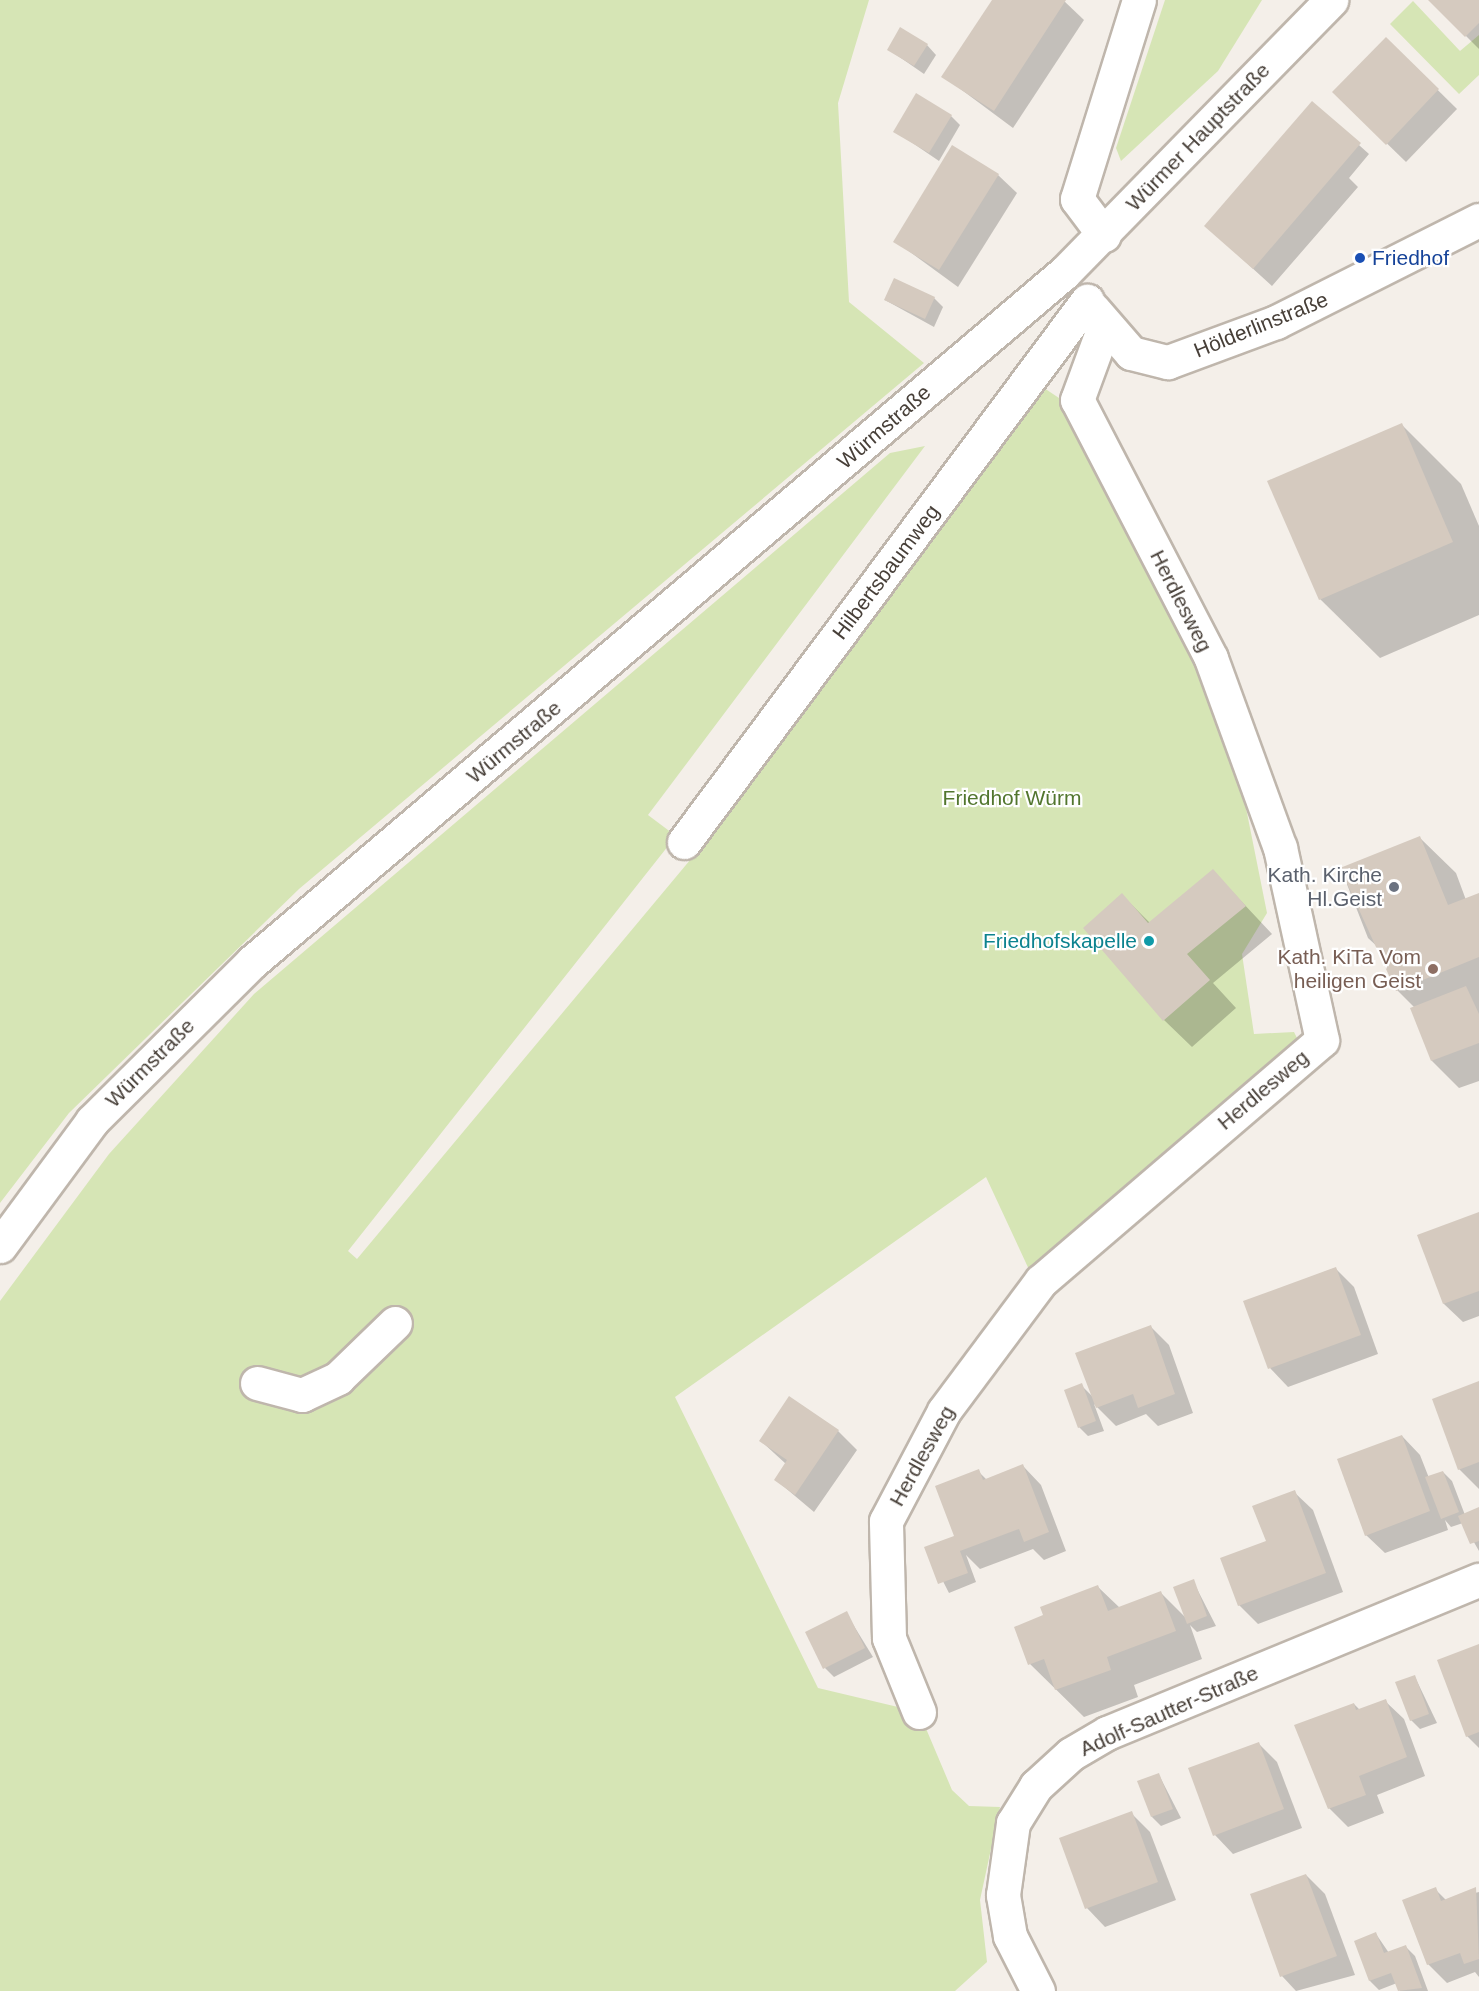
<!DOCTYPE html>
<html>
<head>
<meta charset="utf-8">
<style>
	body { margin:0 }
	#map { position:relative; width:1479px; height:1991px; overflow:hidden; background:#f4efe9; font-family:Arial,sans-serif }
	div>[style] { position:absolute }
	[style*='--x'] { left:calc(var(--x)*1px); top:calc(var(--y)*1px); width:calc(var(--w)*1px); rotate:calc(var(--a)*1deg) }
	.green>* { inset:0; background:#d6e5b5 }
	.shadow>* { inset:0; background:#0003 }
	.building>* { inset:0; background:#d5cabf }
	.roads { filter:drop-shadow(2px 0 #bfb6ac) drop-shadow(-2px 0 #bfb6ac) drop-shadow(0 2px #bfb6ac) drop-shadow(0 -2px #bfb6ac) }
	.minor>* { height:33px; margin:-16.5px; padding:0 16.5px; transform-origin:16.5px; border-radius:16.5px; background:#fff }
	.dots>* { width:16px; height:16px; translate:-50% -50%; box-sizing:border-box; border:3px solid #fff; border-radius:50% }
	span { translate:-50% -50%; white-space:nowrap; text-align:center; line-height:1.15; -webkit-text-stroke:4.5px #fff; paint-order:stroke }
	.street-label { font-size:21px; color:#473f38 }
	.transit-label { font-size:21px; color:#164399 }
	.left { translate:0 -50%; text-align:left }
	.park-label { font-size:21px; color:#52762e }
	.worship-label { font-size:21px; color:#5b616d }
	.right { translate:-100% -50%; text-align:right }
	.culture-label { font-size:21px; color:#0d838f }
	.education-label { font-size:21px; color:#785e54 }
</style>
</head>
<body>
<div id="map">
	<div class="green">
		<div style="clip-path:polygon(0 0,869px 0,838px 103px,849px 302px,924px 363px,299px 889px,69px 1113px,0 1203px)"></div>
		<div style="clip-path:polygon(1165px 0,1262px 0,1218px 71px,1121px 161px,1116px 148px)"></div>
		<div style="clip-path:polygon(1413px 1px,1460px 51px,1479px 35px,1479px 75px,1459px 94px,1390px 24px)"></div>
		<div style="clip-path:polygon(1044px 388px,1071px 406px,1181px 630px,1242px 788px,1267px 913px,1242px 954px,1254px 1034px,1294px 1032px,1300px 1044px,1032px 1276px,986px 1177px,675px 1397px,818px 1688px,919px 1712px,952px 1790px,969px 1806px,1000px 1807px,980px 1900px,987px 1962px,955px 1991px,0 1991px,0 1301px,109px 1154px,254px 994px,890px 453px,925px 446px,648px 815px,676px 836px,348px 1251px,357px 1259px,736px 805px)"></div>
	</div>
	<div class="shadow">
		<div style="clip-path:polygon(994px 0,1063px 0,1084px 20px,1013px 128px,943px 76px)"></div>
		<div style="clip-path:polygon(1430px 0,1479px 0,1479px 49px)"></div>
		<div style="clip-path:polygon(1386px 39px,1457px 109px,1406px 162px,1334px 92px)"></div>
		<div style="clip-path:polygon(927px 45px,936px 55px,924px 74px,888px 49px)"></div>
		<div style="clip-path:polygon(1312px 103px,1369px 154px,1349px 178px,1358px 187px,1272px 286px,1206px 226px)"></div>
		<div style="clip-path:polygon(951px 116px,960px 125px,939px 161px,895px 131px)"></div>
		<div style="clip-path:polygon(998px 175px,1017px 193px,958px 287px,895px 241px)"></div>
		<div style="clip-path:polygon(934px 298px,943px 307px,934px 327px,885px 300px)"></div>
		<div style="clip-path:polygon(1401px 424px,1461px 484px,1479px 526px,1479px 615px,1380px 658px,1320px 599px)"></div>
		<div style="clip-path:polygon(1420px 838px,1456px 873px,1466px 900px,1479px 895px,1479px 1081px,1459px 1088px,1432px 1061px,1415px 1008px,1397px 990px,1381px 950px,1368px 938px,1341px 869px)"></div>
		<div style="clip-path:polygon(1213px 871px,1272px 934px,1213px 983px,1236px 1008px,1192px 1047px,1164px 1020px,1122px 895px,1150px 923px)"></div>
		<div style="clip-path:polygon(1479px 1214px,1479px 1316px,1463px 1322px,1444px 1304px,1419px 1236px)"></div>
		<div style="clip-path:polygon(1335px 1268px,1354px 1287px,1378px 1354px,1288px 1387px,1270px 1368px,1245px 1302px)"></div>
		<div style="clip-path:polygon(1151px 1327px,1169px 1345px,1193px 1413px,1158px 1426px,1146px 1414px,1116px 1426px,1094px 1404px,1104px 1431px,1088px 1436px,1079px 1427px,1081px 1385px,1093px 1397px)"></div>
		<div style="clip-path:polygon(1479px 1383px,1479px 1489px,1459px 1469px)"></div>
		<div style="clip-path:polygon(838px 1431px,857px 1450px,814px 1512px,776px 1480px,786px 1464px,761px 1441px)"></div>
		<div style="clip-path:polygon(1402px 1436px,1420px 1455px,1429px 1478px,1443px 1472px,1452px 1481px,1465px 1515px,1479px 1509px,1479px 1551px,1463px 1523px,1451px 1527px,1445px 1520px,1448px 1530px,1385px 1553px,1366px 1535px)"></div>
		<div style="clip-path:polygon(1023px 1466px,1041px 1485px,1066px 1551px,1044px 1560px,1033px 1549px,980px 1569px,966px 1555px,976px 1582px,949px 1593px,926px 1548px,956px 1537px,978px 1471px,987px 1480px)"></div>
		<div style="clip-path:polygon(1294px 1492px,1313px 1510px,1343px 1592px,1258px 1624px,1239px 1605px)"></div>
		<div style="clip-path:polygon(1193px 1581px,1216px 1626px,1197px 1632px,1190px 1625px,1202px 1659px,1134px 1685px,1138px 1697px,1084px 1717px,1030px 1664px,1045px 1616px,1098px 1587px,1120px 1608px,1161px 1593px,1187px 1619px)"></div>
		<div style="clip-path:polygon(846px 1613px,873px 1657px,834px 1677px,825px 1668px)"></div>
		<div style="clip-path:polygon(1479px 1646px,1479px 1748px,1467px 1736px)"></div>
		<div style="clip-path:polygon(1415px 1677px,1437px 1723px,1420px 1729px,1411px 1720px)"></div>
		<div style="clip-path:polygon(1385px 1701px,1404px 1719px,1425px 1776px,1377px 1795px,1384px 1813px,1348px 1827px,1329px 1808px,1354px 1704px,1360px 1710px)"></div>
		<div style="clip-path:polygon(1258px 1743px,1277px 1762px,1302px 1828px,1233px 1854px,1215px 1835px)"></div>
		<div style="clip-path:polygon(1159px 1775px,1181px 1818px,1161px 1826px,1152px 1817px)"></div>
		<div style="clip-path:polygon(1131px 1813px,1150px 1832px,1176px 1900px,1105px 1927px,1087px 1908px)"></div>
		<div style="clip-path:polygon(1306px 1875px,1325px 1894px,1355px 1975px,1296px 1991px,1282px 1976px,1252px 1895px)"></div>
		<div style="clip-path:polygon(1435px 1889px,1446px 1900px,1479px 1892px,1479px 1977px,1475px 1972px,1447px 1983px,1428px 1964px)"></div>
		<div style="clip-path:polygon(1376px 1934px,1389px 1953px,1406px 1947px,1415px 1956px,1428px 1991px,1400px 1991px,1397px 1983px,1379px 1990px,1370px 1981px,1356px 1942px)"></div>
	</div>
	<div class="building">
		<div style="clip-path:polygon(992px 0,1066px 0,994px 111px,941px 77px)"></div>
		<div style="clip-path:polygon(1428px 0,1479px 0,1479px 23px,1465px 37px)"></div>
		<div style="clip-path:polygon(900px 27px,928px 44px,914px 66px,887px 50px)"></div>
		<div style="clip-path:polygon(1386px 37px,1439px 89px,1386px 145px,1332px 92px)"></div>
		<div style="clip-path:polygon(916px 93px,952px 115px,929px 153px,893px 132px)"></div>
		<div style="clip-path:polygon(1312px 101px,1361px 143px,1253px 269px,1204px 226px)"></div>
		<div style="clip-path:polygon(952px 145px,999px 174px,939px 270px,893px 242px)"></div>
		<div style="clip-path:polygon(894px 278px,935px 297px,925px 319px,884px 300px)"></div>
		<div style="clip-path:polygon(1402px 423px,1453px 542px,1319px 600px,1267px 481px)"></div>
		<div style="clip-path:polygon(1420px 836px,1448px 905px,1479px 893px,1479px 957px,1396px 991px,1340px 868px)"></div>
		<div style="clip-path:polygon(1213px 869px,1246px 906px,1187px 954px,1210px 980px,1163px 1021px,1083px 928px,1122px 893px,1148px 923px)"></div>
		<div style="clip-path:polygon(1466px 986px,1479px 1014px,1479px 1043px,1431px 1061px,1410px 1008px)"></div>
		<div style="clip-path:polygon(1479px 1212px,1479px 1291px,1443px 1304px,1417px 1235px)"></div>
		<div style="clip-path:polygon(1336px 1267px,1361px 1335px,1268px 1369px,1243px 1301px)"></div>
		<div style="clip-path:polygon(1151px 1325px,1175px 1394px,1138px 1408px,1133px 1394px,1096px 1408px,1075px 1353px)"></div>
		<div style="clip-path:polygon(1479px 1381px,1479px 1462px,1458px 1470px,1432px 1399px)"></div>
		<div style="clip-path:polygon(1082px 1383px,1096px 1421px,1078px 1428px,1064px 1390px)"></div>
		<div style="clip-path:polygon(789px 1396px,839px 1430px,795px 1495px,774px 1480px,787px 1460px,759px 1441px)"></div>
		<div style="clip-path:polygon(1402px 1435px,1430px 1511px,1365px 1536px,1337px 1459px)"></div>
		<div style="clip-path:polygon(1023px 1464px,1049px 1532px,1024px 1542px,1019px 1529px,960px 1551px,968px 1573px,938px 1584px,924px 1547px,954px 1536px,935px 1486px,979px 1469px,983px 1480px)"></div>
		<div style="clip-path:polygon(1443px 1471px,1459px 1512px,1441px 1519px,1425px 1477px)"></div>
		<div style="clip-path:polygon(1295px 1490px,1326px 1573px,1238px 1606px,1220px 1558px,1266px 1541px,1252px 1506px)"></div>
		<div style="clip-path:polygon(1479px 1507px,1479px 1541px,1470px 1544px,1458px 1516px)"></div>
		<div style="clip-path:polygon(1194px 1579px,1207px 1616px,1187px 1624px,1173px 1587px)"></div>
		<div style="clip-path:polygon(1098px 1585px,1108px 1611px,1161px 1591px,1176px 1631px,1107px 1657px,1111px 1670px,1055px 1690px,1044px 1659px,1028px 1665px,1014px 1627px,1043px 1615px,1040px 1607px)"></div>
		<div style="clip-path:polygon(847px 1611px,865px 1648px,823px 1669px,805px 1632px)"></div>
		<div style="clip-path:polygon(1479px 1644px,1479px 1732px,1466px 1737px,1437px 1660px)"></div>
		<div style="clip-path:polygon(1415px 1675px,1429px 1714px,1410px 1721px,1395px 1682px)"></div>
		<div style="clip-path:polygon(1386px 1699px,1407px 1757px,1359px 1776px,1366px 1795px,1328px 1809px,1294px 1725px,1354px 1703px,1356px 1710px)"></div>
		<div style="clip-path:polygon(1259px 1742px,1284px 1809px,1213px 1836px,1188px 1768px)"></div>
		<div style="clip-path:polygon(1159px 1773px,1173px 1809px,1151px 1817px,1137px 1781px)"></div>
		<div style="clip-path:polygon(1132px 1811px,1158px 1882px,1085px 1909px,1059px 1838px)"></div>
		<div style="clip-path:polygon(1306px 1874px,1337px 1956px,1280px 1977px,1250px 1894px)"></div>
		<div style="clip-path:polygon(1436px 1887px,1441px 1901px,1476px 1887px,1479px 1959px,1464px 1964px,1460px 1953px,1427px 1965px,1402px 1900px)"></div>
		<div style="clip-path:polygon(1376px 1932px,1384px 1953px,1406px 1945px,1422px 1988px,1398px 1991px,1391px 1973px,1369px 1981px,1354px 1941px)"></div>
	</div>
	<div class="roads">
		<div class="minor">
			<div style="--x:1104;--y:235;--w:45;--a:-126.9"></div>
			<div style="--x:1077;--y:199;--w:208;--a:-72.7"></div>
			<div style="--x:1093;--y:309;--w:58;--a:49.2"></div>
			<div style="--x:1131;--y:353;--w:38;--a:14"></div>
			<div style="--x:1168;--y:362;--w:115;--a:-20.3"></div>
			<div style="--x:1276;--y:322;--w:227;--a:-26.7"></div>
			<div style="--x:684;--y:842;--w:675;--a:-53.32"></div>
			<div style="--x:0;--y:1246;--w:155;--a:-53.6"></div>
			<div style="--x:92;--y:1121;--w:226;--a:-44.8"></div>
			<div style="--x:252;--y:962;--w:1065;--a:-40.32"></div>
			<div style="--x:1064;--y:273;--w:382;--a:-45.6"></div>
			<div style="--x:257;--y:1383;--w:47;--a:14.9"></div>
			<div style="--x:302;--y:1395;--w:40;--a:-25"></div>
			<div style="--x:338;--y:1378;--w:79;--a:-44"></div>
			<div style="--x:919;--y:1712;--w:80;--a:-112.1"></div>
			<div style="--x:889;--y:1638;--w:117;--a:-91.5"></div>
			<div style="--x:886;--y:1521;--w:124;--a:-62.2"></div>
			<div style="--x:944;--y:1411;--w:162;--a:-53.3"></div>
			<div style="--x:1041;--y:1281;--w:370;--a:-40.6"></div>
			<div style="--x:1322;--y:1040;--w:197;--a:-102.3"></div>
			<div style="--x:1280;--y:848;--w:202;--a:-110"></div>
			<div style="--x:1211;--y:658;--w:291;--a:-117.4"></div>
			<div style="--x:1077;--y:400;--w:81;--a:-69.8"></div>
			<div style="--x:1038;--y:1991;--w:62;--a:-117"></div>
			<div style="--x:1010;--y:1936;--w:42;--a:-99.7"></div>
			<div style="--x:1003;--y:1895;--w:73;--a:-82.1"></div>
			<div style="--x:1013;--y:1823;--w:44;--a:-58.1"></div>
			<div style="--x:1036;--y:1786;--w:47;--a:-42.4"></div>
			<div style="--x:1071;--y:1754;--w:42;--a:-30.3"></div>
			<div style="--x:1107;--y:1733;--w:402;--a:-22.4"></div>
		</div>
	</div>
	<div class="dots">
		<div style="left:1360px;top:258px;background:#1a4fb4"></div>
		<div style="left:1394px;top:887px;background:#6b7280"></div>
		<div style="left:1149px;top:941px;background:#0f9aa8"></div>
		<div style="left:1433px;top:969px;background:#8d6e63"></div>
	</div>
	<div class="street-label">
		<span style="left:1198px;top:137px;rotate:-46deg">Würmer Hauptstraße</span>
		<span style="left:1261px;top:325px;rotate:-22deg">Hölderlinstraße</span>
		<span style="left:884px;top:427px;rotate:-41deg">Würmstraße</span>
		<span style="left:886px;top:572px;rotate:-53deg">Hilbertsbaumweg</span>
		<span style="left:1181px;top:601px;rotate:63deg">Herdlesweg</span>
		<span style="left:514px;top:742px;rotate:-40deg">Würmstraße</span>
		<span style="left:150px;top:1063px;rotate:-45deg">Würmstraße</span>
		<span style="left:1263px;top:1090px;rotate:-40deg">Herdlesweg</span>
		<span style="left:922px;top:1456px;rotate:-61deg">Herdlesweg</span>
		<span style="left:1169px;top:1711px;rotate:-24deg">Adolf-Sautter-Straße</span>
	</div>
	<div class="transit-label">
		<span class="left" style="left:1372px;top:258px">Friedhof</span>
	</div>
	<div class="park-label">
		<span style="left:1012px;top:798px">Friedhof Würm</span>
	</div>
	<div class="worship-label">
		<span class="right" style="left:1382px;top:887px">Kath. Kirche<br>Hl.Geist</span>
	</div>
	<div class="culture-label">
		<span class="right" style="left:1137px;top:941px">Friedhofskapelle</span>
	</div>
	<div class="education-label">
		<span class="right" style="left:1421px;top:969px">Kath. KiTa Vom<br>heiligen Geist</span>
	</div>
</div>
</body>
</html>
